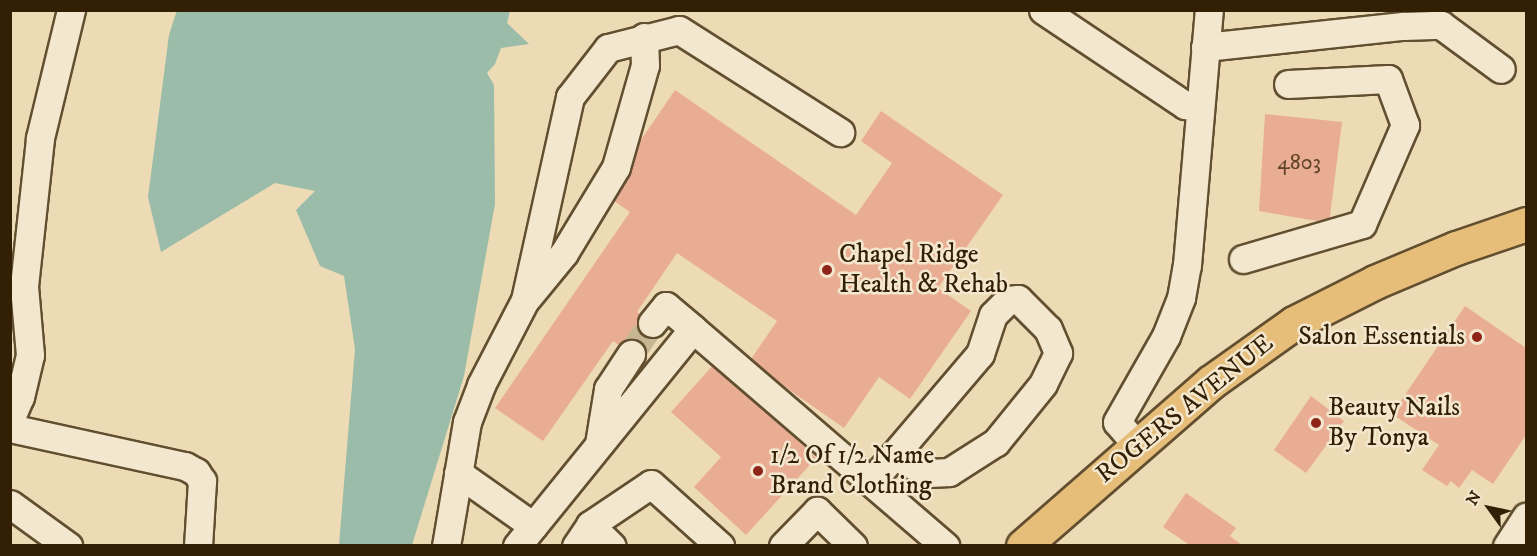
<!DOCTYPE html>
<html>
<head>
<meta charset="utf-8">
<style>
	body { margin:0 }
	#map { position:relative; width:1537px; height:556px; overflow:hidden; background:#eddbb5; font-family:"IM FELL DW Pica",serif }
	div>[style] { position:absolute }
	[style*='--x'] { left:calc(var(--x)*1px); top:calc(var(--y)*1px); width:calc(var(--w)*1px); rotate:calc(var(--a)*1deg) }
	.water>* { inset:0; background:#9abca9 }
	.building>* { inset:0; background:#e9ad94 }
	.minor-tunnel>* { height:27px; margin-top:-13.5px; transform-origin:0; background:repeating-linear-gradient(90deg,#c8b692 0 27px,transparent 0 41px) }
	.roads { filter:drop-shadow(2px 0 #624f30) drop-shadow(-2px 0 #624f30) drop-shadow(0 2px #624f30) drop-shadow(0 -2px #624f30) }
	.minor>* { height:27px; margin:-13.5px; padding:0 13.5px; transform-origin:13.5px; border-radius:13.5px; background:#f3e8cf }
	.major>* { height:33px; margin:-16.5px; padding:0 16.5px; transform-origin:16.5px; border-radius:16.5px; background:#e6be7a }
	.dots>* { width:16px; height:16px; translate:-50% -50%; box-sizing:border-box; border:3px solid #f3e8cf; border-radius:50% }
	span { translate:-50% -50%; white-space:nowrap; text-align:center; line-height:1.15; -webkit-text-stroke:5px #f3e8cf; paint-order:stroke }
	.number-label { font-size:22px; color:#604328 }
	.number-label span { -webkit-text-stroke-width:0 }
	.poi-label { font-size:26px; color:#332004 }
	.left { translate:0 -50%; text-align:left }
	.right { translate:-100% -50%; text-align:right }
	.street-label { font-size:26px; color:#332004 }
	.frame { position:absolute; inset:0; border:12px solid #332004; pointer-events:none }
	.north { position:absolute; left:1459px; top:478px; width:60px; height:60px; -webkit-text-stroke:4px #f3e8cf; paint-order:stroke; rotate:303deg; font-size:16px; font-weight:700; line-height:24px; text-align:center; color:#332004 }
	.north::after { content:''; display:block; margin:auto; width:21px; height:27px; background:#332004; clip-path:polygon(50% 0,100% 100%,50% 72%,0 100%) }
</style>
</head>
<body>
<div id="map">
	<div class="water">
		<div style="clip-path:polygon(177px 10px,510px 11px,507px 23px,529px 44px,501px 48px,495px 64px,487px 73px,494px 85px,495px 204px,464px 376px,412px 545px,339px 545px,355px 349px,344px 276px,320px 266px,296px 210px,315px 191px,275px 183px,161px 252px,148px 197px,169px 35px)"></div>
	</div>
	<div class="building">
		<div style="clip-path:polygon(675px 90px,856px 215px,892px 163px,861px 141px,881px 111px,1003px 195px,938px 288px,971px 311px,910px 399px,879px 377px,844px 428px,749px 362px,777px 321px,677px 253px,637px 312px,663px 330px,642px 361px,613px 341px,543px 441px,495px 408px,630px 212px,604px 194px)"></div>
		<div style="clip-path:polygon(1265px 114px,1342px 122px,1329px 223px,1259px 211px)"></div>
		<div style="clip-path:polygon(1465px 306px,1526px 348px,1526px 435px,1493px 484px,1472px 470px,1459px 488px,1451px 481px,1447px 486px,1422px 470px,1439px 445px,1392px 414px)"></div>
		<div style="clip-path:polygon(714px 364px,816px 458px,746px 535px,694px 487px,721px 457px,671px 412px)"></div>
		<div style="clip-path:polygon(1311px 396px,1344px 421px,1306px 473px,1274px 450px)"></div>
		<div style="clip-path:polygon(1186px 493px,1236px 528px,1230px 536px,1243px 546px,1191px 546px,1163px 527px)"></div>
	</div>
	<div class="minor-tunnel">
		<div style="--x:631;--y:354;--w:37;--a:-56"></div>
	</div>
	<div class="roads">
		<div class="minor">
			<div style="--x:1043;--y:10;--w:171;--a:33.8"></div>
			<div style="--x:1185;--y:105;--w:14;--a:0"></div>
			<div style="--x:1205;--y:47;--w:199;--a:-6.1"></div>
			<div style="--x:1403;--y:26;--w:38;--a:-2"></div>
			<div style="--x:1441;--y:25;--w:74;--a:36.3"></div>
			<div style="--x:1243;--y:259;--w:124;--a:-16.4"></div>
			<div style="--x:1362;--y:224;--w:108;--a:-66.5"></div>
			<div style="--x:1405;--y:125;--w:49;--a:-110.3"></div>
			<div style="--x:1388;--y:79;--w:100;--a:177.1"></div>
			<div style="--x:528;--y:297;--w:57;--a:-50.7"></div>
			<div style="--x:564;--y:253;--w:100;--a:-58.8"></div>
			<div style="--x:616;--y:167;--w:106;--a:-74.1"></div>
			<div style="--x:645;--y:65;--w:28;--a:-92"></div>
			<div style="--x:652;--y:323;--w:22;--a:-51"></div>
			<div style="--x:666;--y:306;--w:35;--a:40"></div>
			<div style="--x:10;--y:420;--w:25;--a:-67"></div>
			<div style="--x:20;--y:397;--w:43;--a:-76.6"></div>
			<div style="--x:30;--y:355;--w:69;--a:-95"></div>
			<div style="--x:24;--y:286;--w:149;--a:-83.8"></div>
			<div style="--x:40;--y:138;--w:132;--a:-76.4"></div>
			<div style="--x:10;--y:428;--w:179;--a:12.3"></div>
			<div style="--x:185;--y:466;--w:13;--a:29"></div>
			<div style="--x:196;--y:472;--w:11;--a:56"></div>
			<div style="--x:202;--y:481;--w:65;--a:93.5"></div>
			<div style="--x:599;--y:444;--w:56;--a:-80.7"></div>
			<div style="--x:608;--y:389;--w:42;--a:-56.7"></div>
			<div style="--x:1137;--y:445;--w:30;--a:-131"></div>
			<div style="--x:1117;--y:422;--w:99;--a:-60.3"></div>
			<div style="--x:1166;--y:336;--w:41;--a:-68.5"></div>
			<div style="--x:1181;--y:298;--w:34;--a:-80"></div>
			<div style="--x:1187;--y:265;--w:256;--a:-85.1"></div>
			<div style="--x:458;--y:473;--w:92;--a:35.2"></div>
			<div style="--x:871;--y:482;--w:168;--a:-49.6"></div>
			<div style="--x:980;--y:354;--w:41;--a:-71.6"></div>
			<div style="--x:993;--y:315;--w:21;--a:-45"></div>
			<div style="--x:1008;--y:300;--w:10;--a:-6"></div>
			<div style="--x:1018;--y:299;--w:42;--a:45"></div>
			<div style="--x:1048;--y:329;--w:26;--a:67"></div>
			<div style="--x:1058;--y:353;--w:34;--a:116"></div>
			<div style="--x:1043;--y:384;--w:75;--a:129"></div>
			<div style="--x:996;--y:442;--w:56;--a:147.4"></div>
			<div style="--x:949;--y:472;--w:20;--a:177"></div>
			<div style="--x:929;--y:473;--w:39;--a:-154"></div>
			<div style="--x:10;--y:504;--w:72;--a:35.9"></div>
			<div style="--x:590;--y:525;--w:30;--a:44"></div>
			<div style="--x:446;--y:546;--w:126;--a:-80.4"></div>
			<div style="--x:467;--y:422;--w:40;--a:-69"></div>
			<div style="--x:481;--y:385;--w:96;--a:-62.6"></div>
			<div style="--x:525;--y:300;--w:208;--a:-77.5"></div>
			<div style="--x:570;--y:97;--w:62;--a:-52.2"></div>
			<div style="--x:608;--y:48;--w:73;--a:-14.2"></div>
			<div style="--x:679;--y:30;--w:191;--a:32.4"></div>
			<div style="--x:517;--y:546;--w:279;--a:-51"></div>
			<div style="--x:693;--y:329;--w:333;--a:40.7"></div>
			<div style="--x:576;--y:546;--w:25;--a:-56"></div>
			<div style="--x:590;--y:525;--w:73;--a:-33.9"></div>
			<div style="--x:651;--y:484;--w:93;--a:41.9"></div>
			<div style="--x:783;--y:546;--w:49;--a:-45.8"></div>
			<div style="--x:817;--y:511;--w:50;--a:44.2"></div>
			<div style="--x:1507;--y:546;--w:35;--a:-57"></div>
		</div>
		<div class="major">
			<div style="--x:1023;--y:546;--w:249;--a:-41.1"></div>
			<div style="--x:1211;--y:382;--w:102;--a:-35.4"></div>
			<div style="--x:1294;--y:323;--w:91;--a:-26.8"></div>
			<div style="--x:1375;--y:282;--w:88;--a:-22.8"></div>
			<div style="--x:1456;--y:248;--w:74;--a:-18.9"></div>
		</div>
	</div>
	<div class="dots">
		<div style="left:827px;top:270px;background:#8f2418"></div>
		<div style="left:1477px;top:337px;background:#8f2418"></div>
		<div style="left:1316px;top:423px;background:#8f2418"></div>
		<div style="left:758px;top:471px;background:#8f2418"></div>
	</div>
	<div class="number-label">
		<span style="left:1299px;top:163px">4803</span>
	</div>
	<div class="poi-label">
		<span class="left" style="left:839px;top:270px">Chapel Ridge<br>Health &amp; Rehab</span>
		<span class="right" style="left:1465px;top:337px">Salon Essentials</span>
		<span class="left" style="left:1328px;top:423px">Beauty Nails<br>By Tonya</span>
		<span class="left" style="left:770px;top:471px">1/2 Of 1/2 Name<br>Brand Clothing</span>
	</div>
	<div class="street-label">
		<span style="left:1185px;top:409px;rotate:-39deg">ROGERS AVENUE</span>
	</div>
	<div class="frame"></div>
	<div class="north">N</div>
</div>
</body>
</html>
